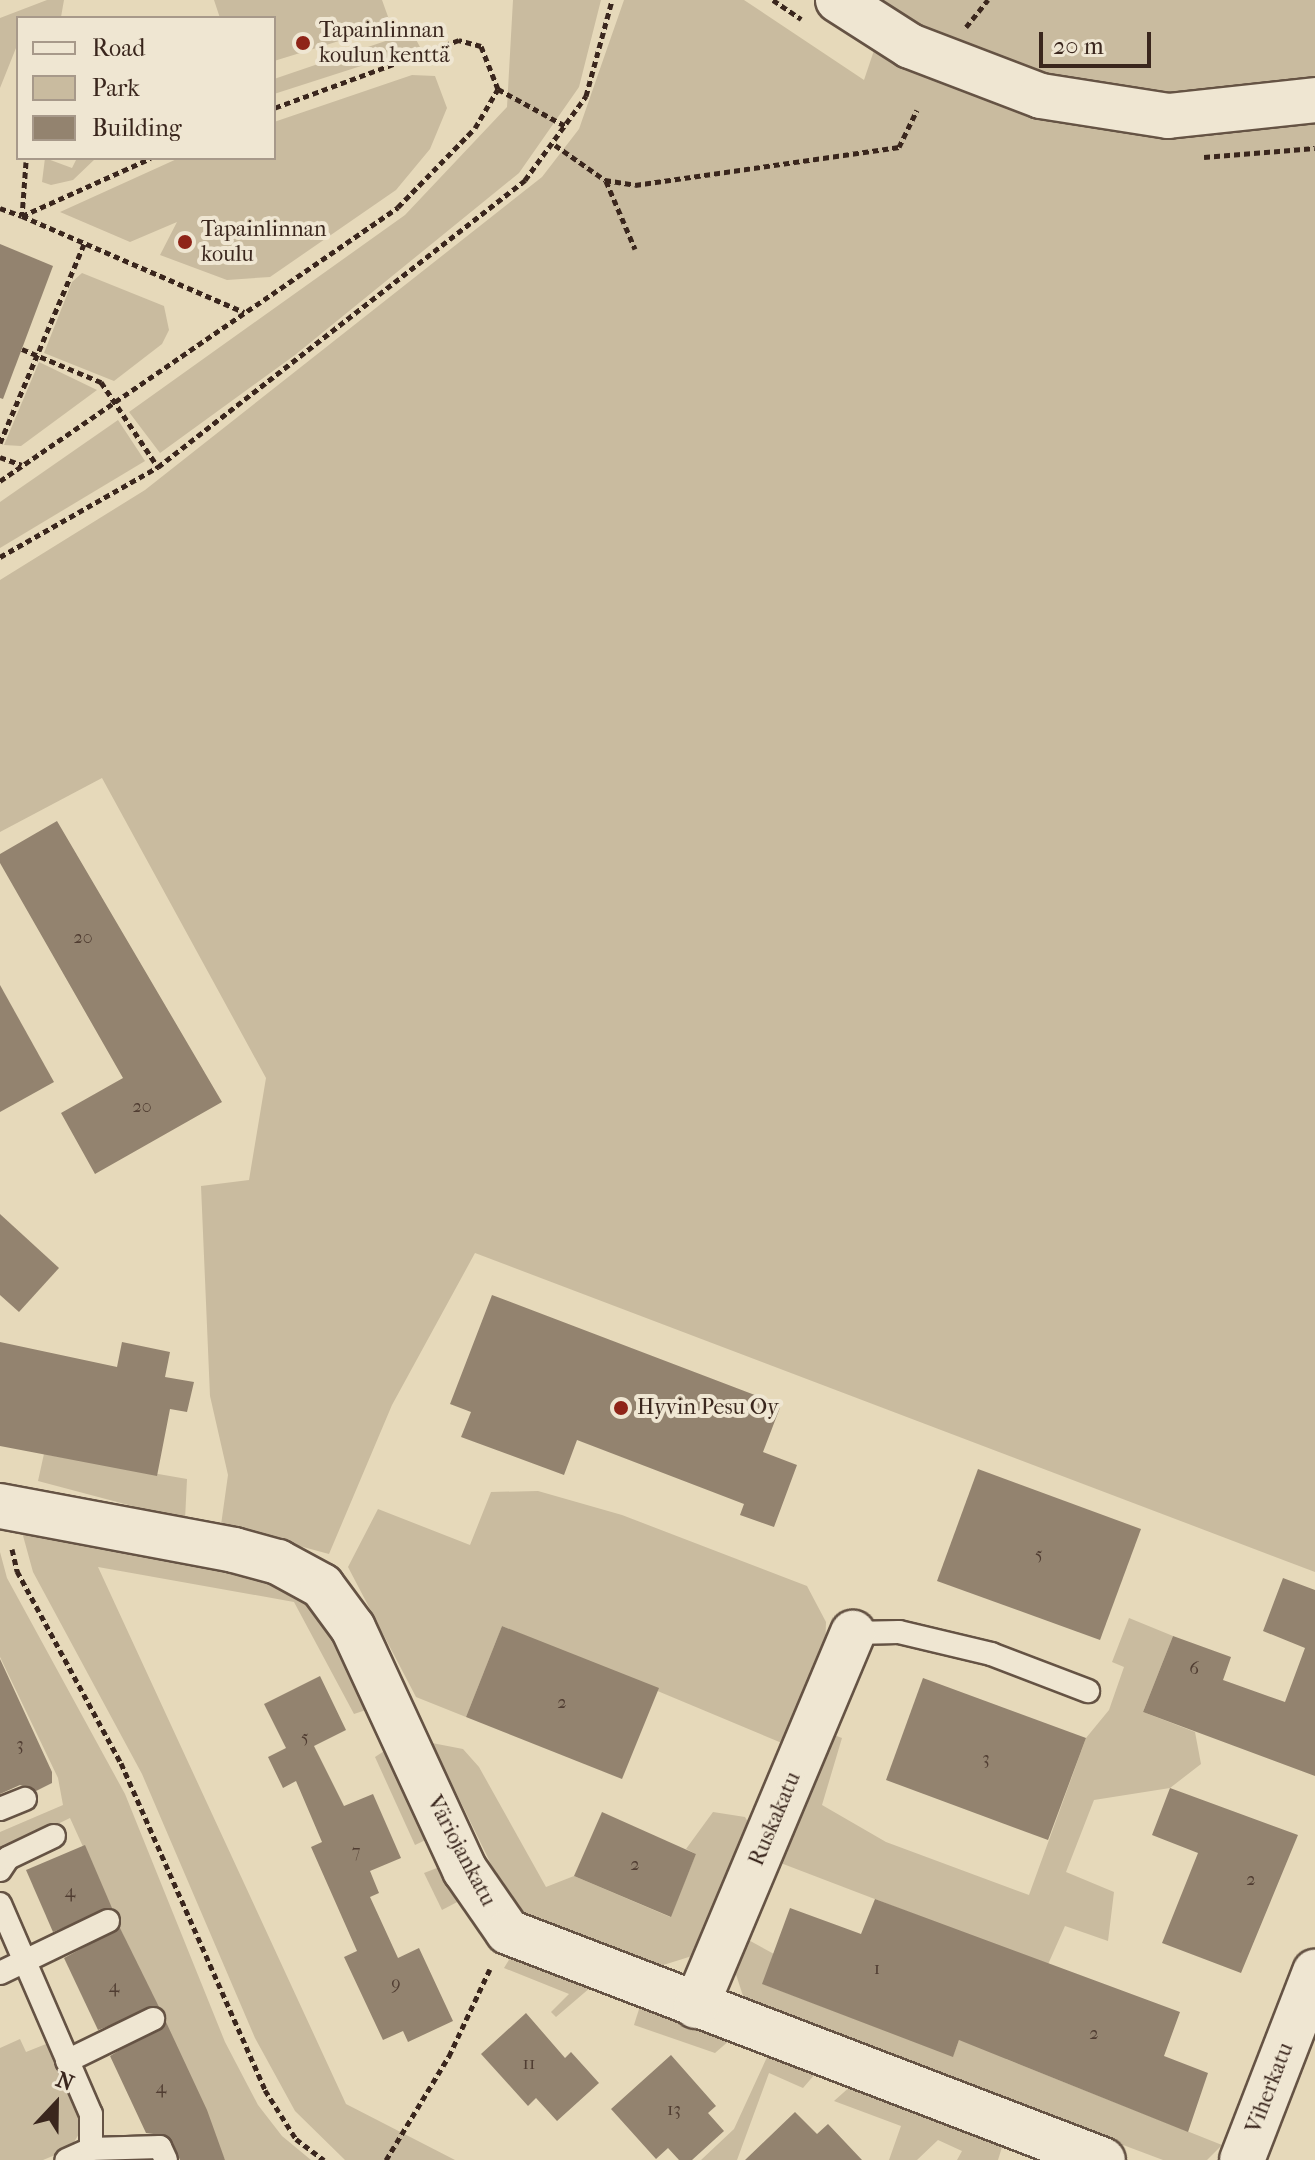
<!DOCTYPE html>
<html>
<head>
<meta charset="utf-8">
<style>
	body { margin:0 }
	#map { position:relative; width:1315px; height:2160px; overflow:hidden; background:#e6d9ba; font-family:"IM FELL French Canon",serif }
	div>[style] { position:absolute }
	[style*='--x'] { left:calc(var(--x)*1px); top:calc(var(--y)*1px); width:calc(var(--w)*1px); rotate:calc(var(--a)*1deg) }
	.green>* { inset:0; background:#c9bb9f }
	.building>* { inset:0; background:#93836f }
	.path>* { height:5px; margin-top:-2.5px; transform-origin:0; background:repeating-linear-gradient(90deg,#3a261d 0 6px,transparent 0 10px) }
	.roads { filter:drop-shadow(2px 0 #655344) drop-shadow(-2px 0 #655344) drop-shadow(0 2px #655344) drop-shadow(0 -2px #655344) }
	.lane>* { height:22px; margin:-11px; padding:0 11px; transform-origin:11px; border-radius:11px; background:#efe6d2 }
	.street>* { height:44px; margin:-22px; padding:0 22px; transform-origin:22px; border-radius:22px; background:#efe6d2 }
	.secondary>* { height:44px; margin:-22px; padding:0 22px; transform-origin:22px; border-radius:22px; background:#efe6d2 }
	.dots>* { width:22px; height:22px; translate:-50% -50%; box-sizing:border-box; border:4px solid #efe6d2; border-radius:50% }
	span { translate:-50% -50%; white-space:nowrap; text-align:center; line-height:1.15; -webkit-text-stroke:8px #efe6d2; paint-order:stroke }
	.number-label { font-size:18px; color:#503d32 }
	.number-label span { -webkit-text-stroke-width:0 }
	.poi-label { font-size:22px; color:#3a261d }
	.left { translate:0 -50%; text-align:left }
	.street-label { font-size:22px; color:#3a261d }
	.legend { position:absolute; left:16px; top:16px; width:260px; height:144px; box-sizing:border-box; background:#efe6d2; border:2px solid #a7998a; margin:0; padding:10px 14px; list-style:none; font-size:24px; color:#3a261d }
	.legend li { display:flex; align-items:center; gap:16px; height:40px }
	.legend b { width:40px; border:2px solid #a7998a }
	.north { position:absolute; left:16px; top:2064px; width:80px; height:80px; -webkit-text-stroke:6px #efe6d2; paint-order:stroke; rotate:22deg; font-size:22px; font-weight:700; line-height:32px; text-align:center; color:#3a261d }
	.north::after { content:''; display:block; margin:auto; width:28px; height:36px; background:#3a261d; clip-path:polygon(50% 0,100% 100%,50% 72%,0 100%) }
	.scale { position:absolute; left:1039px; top:32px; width:112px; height:36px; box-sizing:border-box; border:4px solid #3a261d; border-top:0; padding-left:10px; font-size:24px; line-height:28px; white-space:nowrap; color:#3a261d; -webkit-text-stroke:6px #efe6d2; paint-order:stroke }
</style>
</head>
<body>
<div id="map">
	<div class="green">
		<div style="clip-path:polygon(47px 0,64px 0,61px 17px,18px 18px,18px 43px,0 88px,0 18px)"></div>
		<div style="clip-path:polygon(214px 0,382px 0,391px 25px,274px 61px,274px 18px,220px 18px)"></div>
		<div style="clip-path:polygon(513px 0,601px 0,579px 87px,519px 173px,295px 355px,160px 453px,129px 412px,405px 215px,507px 107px)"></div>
		<div style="clip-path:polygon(624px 0,744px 0,864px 80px,889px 6px,879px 0,1315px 0,1315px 1572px,475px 1253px,392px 1405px,329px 1554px,221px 1525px,228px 1475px,210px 1396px,201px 1186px,249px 1180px,266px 1078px,102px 778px,0 832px,0 580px,145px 490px,542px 177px,579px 129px)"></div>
		<div style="clip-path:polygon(412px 32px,420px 47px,274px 94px,274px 79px)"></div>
		<div style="clip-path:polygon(412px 75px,435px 76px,447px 108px,430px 149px,396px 190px,270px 277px,227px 280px,160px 255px,177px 222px,130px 242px,60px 212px,179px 158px,274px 158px,274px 122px)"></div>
		<div style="clip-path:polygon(45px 158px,72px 168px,77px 158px,96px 158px,73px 180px,51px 185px,42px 182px)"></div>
		<div style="clip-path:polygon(82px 273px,164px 306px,169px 330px,162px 344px,114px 381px,44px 353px,72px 282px)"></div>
		<div style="clip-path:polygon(39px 362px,97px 390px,21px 446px,4px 445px)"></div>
		<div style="clip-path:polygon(118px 420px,145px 461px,0 548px,0 502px)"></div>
		<div style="clip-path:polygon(47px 1440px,49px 1455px,187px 1479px,185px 1520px,38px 1481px)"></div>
		<div style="clip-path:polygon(538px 1491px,622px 1515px,807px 1586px,826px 1622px,825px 1653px,789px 1746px,502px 1626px,466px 1717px,416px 1697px,348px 1567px,378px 1509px,470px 1545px,491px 1492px)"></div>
		<div style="clip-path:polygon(22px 1532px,274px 1581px,319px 1612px,375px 1707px,354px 1714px,294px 1602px,98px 1567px,346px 2104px,455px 2160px,345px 2160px,295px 2111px,255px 2038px,142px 1774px,33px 1572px)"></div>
		<div style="clip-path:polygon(0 1552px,7px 1578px,125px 1794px,225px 2042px,258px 2105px,282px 2136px,311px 2160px,225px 2160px,70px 1818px,0 1852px,0 1832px,63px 1805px,58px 1778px,0 1657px)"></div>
		<div style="clip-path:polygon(1129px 1618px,1173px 1636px,1143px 1712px,1195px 1732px,1201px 1764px,1170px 1788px,1094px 1800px,1066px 1872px,1114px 1892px,1108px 1941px,1065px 1926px,1006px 2059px,1222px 2145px,1207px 2160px,1163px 2160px,764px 2010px,743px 1996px,732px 1962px,743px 1937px,774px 1954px,763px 1984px,953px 2056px,995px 1945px,778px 1862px,818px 1746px,834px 1735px,842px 1738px,822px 1805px,886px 1842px,1029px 1895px,1086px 1738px,1109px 1710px,1124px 1667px,1112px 1662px)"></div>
		<div style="clip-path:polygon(432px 1743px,463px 1749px,479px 1767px,546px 1887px,574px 1876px,670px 1917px,696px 1854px,686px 1849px,713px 1812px,745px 1817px,752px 1829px,717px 1919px,692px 1956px,657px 1967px,531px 1919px,508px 1899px)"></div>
		<div style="clip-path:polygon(392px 1746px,432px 1837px,415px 1845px,375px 1757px)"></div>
		<div style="clip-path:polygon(442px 1866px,461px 1900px,442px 1910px,424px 1873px)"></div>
		<div style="clip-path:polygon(512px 1955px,541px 1969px,591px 1987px,556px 2017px,551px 2012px,569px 1994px,504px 1968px)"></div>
		<div style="clip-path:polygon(640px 2006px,730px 2040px,715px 2053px,634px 2025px)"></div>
		<div style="clip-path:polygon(20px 2039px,26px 2052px,51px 2042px,82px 2115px,83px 2127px,70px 2149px,43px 2160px,0 2160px,0 2048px)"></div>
		<div style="clip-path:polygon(768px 2055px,816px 2073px,803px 2088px,769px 2073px,737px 2160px,701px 2160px,734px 2129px)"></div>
		<div style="clip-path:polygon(852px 2085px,1003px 2144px,998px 2160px,957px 2160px,962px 2151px,938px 2140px,917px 2160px,889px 2160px,901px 2126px,834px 2101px)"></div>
	</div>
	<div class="building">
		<div style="clip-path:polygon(0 244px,53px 266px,3px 399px,0 398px)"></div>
		<div style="clip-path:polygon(57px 821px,222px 1102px,95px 1174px,61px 1113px,123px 1078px,0 863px,0 854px)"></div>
		<div style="clip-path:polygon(0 985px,54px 1082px,0 1112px)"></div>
		<div style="clip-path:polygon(0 1214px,59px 1268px,19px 1312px,0 1295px)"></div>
		<div style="clip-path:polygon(492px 1295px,781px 1405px,763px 1452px,797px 1465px,774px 1527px,740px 1515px,744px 1504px,577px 1440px,564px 1475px,461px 1437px,471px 1412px,450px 1404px)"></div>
		<div style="clip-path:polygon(0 1342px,117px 1367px,122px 1342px,170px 1352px,165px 1377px,194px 1382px,187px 1412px,170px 1409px,157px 1476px,0 1446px)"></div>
		<div style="clip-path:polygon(978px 1469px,1141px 1529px,1100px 1640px,937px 1581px)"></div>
		<div style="clip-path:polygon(1283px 1578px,1315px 1590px,1315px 1776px,1143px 1712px,1173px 1636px,1231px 1657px,1223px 1680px,1285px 1702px,1305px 1648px,1263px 1631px)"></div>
		<div style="clip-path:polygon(502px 1626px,659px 1688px,622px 1779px,466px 1717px)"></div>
		<div style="clip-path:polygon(0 1659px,52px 1772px,52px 1783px,36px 1791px,20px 1785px,0 1794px)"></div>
		<div style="clip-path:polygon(320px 1676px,346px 1730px,314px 1746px,344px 1806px,373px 1794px,401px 1858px,370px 1871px,379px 1893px,370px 1897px,398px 1958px,419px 1948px,453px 2021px,408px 2042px,403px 2031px,383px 2040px,344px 1957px,357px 1951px,311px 1847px,322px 1842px,296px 1781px,283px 1788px,268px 1757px,286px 1748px,264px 1704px)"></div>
		<div style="clip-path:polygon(923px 1678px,1086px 1738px,1048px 1840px,886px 1780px)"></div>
		<div style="clip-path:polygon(1170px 1788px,1298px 1835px,1241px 1973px,1162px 1943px,1198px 1853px,1152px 1835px)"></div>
		<div style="clip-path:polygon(602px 1812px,696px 1854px,671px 1917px,574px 1876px)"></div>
		<div style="clip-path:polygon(85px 1845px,112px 1908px,53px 1932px,26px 1870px)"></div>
		<div style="clip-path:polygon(875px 1899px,1180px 2012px,1164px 2056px,1208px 2073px,1188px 2132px,959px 2040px,953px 2057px,762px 1984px,790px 1908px,861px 1934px)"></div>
		<div style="clip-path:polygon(120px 1928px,159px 2007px,98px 2030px,64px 1958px)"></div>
		<div style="clip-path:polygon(526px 2013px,565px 2058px,571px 2052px,599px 2083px,557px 2121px,536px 2098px,528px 2106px,481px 2054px)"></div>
		<div style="clip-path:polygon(166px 2022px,207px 2110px,225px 2160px,180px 2160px,168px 2136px,146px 2133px,110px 2056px)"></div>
		<div style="clip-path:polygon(671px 2055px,716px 2106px,708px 2113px,724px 2131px,692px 2160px,679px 2160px,668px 2148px,656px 2159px,611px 2109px)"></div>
		<div style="clip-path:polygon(795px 2112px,817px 2134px,828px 2124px,862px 2160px,745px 2160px)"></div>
	</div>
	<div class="path">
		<div style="--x:773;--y:0;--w:34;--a:34"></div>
		<div style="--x:966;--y:27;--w:35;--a:-51"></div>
		<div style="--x:498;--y:89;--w:79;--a:28.8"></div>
		<div style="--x:555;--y:145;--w:61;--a:35"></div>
		<div style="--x:605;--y:180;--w:30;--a:9"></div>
		<div style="--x:635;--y:185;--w:267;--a:-8.2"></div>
		<div style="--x:899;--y:147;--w:41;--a:-64.1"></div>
		<div style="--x:1204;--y:157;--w:111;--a:-4.6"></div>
		<div style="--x:26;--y:162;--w:54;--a:94.2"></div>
		<div style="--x:22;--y:216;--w:242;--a:23.4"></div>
		<div style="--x:606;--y:181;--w:74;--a:66.9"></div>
		<div style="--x:0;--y:208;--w:23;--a:20"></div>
		<div style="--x:22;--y:216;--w:141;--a:-24.2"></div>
		<div style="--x:22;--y:349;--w:86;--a:22.7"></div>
		<div style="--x:101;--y:382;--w:102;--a:56.2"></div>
		<div style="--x:0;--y:443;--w:216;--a:-67.1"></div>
		<div style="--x:0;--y:457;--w:23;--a:20"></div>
		<div style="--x:0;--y:481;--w:483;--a:-34.5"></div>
		<div style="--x:398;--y:207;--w:110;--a:-45.7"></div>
		<div style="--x:475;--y:128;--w:45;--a:-59.5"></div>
		<div style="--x:498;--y:89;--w:46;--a:-111.6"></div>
		<div style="--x:481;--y:46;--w:23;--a:-165"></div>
		<div style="--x:459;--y:40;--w:197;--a:159.8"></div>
		<div style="--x:0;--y:557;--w:182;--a:-29.7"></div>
		<div style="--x:158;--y:467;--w:466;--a:-38"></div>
		<div style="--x:525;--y:180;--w:104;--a:-54"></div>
		<div style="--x:586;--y:96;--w:99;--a:-74.8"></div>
		<div style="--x:12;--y:1549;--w:23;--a:77"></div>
		<div style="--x:17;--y:1571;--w:218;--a:61.6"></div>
		<div style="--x:121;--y:1763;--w:357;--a:66.2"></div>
		<div style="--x:265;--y:2090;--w:58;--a:57.7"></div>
		<div style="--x:296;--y:2139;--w:35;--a:37"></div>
		<div style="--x:386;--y:2160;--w:122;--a:-58.8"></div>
		<div style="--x:449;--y:2056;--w:96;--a:-64.8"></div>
	</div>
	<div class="roads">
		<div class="lane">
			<div style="--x:853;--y:1633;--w:46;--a:-1.2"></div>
			<div style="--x:899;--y:1632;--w:95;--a:13.4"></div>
			<div style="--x:991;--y:1654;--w:104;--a:20.9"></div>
			<div style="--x:0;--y:1809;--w:27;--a:-22"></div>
			<div style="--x:0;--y:1870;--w:14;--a:-56"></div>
			<div style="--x:8;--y:1858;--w:51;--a:-25.6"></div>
			<div style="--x:0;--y:1904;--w:229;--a:66.6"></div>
			<div style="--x:91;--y:2114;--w:35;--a:90"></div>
			<div style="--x:91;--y:2149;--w:27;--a:156"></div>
			<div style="--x:0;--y:1973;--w:120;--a:-25.7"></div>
			<div style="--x:67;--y:2061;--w:96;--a:-26"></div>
			<div style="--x:91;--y:2149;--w:69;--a:-1.7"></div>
			<div style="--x:160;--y:2147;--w:14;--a:65"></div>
		</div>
		<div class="street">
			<div style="--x:0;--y:1506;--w:238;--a:10.6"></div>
			<div style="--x:234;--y:1550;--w:46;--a:15.3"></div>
			<div style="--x:278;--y:1562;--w:50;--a:28.6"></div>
			<div style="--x:322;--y:1586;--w:52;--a:53.6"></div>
			<div style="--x:353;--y:1628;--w:267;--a:65.2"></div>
			<div style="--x:465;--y:1870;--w:75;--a:55.3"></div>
			<div style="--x:508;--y:1932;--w:637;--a:20.97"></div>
			<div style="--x:696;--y:2006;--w:405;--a:-67.2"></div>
			<div style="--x:1242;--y:2160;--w:202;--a:-68.8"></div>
		</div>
		<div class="secondary">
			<div style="--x:838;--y:0;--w:85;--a:32.6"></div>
			<div style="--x:910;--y:46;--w:140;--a:20.9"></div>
			<div style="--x:1041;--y:96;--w:129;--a:8.9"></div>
			<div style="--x:1168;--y:116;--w:148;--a:-6.2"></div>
		</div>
	</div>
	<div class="dots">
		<div style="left:303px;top:43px;background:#8f2418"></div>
		<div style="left:185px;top:242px;background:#8f2418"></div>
		<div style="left:621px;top:1408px;background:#8f2418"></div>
	</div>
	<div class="number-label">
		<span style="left:83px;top:938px">20</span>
		<span style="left:142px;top:1107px">20</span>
		<span style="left:1039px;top:1555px">5</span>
		<span style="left:1194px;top:1669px">6</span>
		<span style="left:562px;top:1703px">2</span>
		<span style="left:305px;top:1738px">5</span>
		<span style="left:20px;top:1745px">3</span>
		<span style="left:986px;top:1759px">3</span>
		<span style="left:356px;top:1852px">7</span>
		<span style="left:635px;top:1865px">2</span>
		<span style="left:1251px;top:1880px">2</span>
		<span style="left:70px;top:1892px">4</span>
		<span style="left:877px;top:1969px">1</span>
		<span style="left:396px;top:1984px">9</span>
		<span style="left:114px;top:1987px">4</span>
		<span style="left:1094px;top:2034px">2</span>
		<span style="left:529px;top:2064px">11</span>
		<span style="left:161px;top:2088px">4</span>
		<span style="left:674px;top:2110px">13</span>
	</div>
	<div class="poi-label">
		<span class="left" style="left:319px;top:43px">Tapainlinnan<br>koulun kenttä</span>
		<span class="left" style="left:201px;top:242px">Tapainlinnan<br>koulu</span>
		<span class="left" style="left:637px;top:1408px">Hyvin Pesu Oy</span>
	</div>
	<div class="street-label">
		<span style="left:775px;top:1819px;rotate:-67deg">Ruskakatu</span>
		<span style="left:461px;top:1851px;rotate:62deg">Väriojankatu</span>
		<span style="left:1270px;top:2088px;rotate:-69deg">Viherkatu</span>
	</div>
	<ul class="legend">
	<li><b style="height:10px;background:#efe6d2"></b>Road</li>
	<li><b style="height:22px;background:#c9bb9f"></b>Park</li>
	<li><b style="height:22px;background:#93836f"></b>Building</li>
	</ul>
	<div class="north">N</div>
	<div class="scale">20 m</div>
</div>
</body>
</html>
